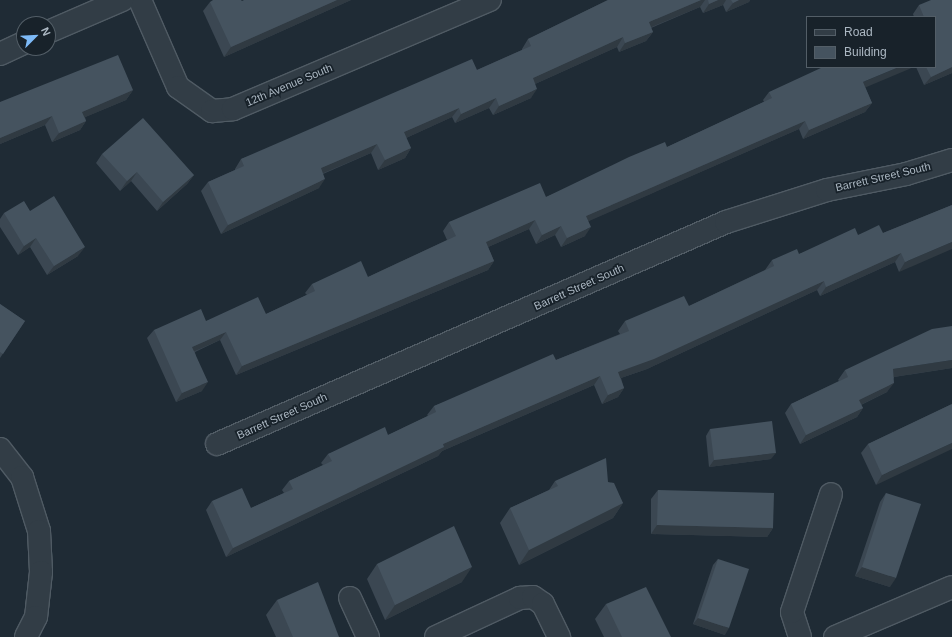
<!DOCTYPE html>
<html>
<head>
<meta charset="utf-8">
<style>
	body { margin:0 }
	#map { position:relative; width:952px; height:637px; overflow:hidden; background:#1f2b35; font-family:Arial,sans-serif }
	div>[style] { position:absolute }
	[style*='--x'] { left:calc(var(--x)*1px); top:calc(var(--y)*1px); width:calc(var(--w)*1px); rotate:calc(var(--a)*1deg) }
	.roads { filter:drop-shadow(1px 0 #505b64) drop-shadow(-1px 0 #505b64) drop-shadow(0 1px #505b64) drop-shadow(0 -1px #505b64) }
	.minor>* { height:22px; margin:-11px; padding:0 11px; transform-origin:11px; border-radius:11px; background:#323d46 }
	.wall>* { inset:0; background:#3b4752 }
	.shaded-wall>* { inset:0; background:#303a42 }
	.building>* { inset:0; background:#45535f }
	span { translate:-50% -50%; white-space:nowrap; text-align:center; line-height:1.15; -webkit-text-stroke:3.5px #18222a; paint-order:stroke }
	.street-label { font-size:11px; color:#acb8c3 }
	.legend { position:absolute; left:806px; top:16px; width:130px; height:52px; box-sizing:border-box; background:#18222a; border:1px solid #535e67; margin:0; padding:5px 7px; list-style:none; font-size:12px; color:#acb8c3 }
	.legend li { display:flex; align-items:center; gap:8px; height:20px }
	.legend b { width:20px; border:1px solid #535e67 }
	.north { position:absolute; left:16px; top:16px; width:40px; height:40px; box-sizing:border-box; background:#18222a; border:1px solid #535e67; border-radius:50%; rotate:66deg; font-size:11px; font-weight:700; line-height:16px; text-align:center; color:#acb8c3 }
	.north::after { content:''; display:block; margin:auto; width:14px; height:18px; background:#7dbaf7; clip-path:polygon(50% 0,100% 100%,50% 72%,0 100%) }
</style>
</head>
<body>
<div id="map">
	<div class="roads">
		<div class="minor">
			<div style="--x:140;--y:0;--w:95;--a:66.4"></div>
			<div style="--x:178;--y:87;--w:42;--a:35.2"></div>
			<div style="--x:212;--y:111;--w:21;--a:-5"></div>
			<div style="--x:233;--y:109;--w:279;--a:-23"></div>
			<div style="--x:48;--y:32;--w:81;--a:-23.4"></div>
			<div style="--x:0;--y:54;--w:26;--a:-25"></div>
			<div style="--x:217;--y:444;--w:555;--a:-23.56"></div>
			<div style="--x:726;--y:222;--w:106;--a:-17.6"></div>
			<div style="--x:827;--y:190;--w:81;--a:-11.4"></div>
			<div style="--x:906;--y:174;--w:48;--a:-16.9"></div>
			<div style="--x:0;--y:449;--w:36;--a:52"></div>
			<div style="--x:22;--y:477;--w:57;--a:72.5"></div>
			<div style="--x:39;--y:531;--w:41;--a:87.2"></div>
			<div style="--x:41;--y:572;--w:45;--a:96.3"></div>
			<div style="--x:36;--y:617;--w:22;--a:117"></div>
			<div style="--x:350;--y:598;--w:43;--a:65.2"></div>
			<div style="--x:436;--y:637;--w:93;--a:-24.9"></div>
			<div style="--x:520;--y:598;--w:13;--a:-4"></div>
			<div style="--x:533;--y:597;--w:12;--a:35"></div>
			<div style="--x:543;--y:604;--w:37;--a:64"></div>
			<div style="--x:800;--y:637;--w:26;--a:-108"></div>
			<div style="--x:792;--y:612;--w:124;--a:-71.7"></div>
			<div style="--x:835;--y:637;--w:127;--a:-23.1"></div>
		</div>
	</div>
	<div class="wall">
		<div style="clip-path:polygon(351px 0,224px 57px,203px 11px,210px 2px,242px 1px)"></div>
		<div style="clip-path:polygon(608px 0,750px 0,749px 2px,726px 12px,723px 5px,703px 13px,700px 7px,651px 28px,653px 32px,646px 41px,619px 52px,617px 47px,535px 84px,531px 98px,493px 115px,489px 108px,455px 123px,452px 117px,406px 138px,411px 148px,405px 158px,378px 170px,371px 153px,323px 174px,319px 188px,221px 234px,201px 191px,208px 182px,235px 170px,235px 169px,241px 159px,477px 70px,522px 50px,522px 49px,528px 39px)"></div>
		<div style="clip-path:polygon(952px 0,952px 73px,924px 85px,916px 67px,935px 67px,935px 17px,914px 17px,913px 14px,919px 5px)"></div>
		<div style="clip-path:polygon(865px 87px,872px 103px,865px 112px,803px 139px,799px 129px,588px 221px,585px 236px,561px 247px,555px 235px,536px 244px,529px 229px,488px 247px,494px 261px,488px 270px,236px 375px,220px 340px,195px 352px,202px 391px,176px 402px,147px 338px,154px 330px,206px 321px,266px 314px,307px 295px,305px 293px,312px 284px,368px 277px,447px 240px,443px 231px,449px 222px,546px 197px,667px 147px,764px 102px,763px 100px,769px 92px)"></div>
		<div style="clip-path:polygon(133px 90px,126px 100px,85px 117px,86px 121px,80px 130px,52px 142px,45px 125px,0 144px,0 102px)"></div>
		<div style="clip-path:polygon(102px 154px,194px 175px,187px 184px,157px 211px,131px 181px,120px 191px,96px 163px)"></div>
		<div style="clip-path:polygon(952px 205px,899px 272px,895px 262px,820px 296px,817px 290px,647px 369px,621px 378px,624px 388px,618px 397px,602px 404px,594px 385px,442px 451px,438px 456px,226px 557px,206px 510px,212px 501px,251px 508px,284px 493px,282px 490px,289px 481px,323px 465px,321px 463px,328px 454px,388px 435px,428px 416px,427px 415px,434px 406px,556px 360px,620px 334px,618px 331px,625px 321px,689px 306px,765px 270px,772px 260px,799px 254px,858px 235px,883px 233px)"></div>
		<div style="clip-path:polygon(30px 211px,78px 256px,47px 275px,30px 247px,18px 255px,0 227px,0 219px,4px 213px)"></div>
		<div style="clip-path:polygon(0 304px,25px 321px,0 358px)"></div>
		<div style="clip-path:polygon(952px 368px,894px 377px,887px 392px,861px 405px,863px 408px,857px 417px,800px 444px,785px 413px,791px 404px,839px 381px,838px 380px,845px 370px)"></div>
		<div style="clip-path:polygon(952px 404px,876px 485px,861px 453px,868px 444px)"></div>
		<div style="clip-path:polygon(710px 429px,771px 459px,709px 467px,706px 436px)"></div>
		<div style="clip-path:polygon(555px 481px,608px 482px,623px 503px,613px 518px,519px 565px,500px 523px,510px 508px,549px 490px)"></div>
		<div style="clip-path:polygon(658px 490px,773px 528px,767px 537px,651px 534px,651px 499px)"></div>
		<div style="clip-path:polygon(886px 493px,890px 587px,855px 576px,880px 502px)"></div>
		<div style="clip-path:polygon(718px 559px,725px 635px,693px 624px,713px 565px)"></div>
		<div style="clip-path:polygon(377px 564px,462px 582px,385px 620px,367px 579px)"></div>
		<div style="clip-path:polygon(277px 600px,339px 637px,276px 637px,266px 615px)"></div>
		<div style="clip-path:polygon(606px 604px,671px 637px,604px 637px,595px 619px)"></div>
	</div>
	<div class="shaded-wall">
		<div style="clip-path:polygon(337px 0,351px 0,224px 57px,231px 47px)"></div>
		<div style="clip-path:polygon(701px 0,705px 0,700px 7px,642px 31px,649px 22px)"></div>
		<div style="clip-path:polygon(718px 0,726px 0,723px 5px,703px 13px,709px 4px)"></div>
		<div style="clip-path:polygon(739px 0,750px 0,749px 2px,726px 12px,733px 3px)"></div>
		<div style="clip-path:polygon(653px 32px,646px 41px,619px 52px,625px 43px)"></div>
		<div style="clip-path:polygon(623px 37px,617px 47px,526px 88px,533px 78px)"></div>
		<div style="clip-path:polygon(899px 67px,914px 67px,857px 91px,863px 82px)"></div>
		<div style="clip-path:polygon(952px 67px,952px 73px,924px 85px,931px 77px)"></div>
		<div style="clip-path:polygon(537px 89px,531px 98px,493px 115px,499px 106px)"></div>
		<div style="clip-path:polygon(133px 90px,126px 100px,76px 121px,82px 112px)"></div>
		<div style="clip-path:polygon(496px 98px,489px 108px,455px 123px,461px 114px)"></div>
		<div style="clip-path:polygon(872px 103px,865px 112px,803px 139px,809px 130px)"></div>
		<div style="clip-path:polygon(459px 108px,452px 117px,397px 142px,404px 132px)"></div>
		<div style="clip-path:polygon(52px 116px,45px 125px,0 144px,0 138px)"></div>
		<div style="clip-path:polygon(86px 121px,80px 130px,52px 142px,59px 133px)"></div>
		<div style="clip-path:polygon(805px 121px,799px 129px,580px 225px,586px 216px)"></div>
		<div style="clip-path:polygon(377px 144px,371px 153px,314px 177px,321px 168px)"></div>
		<div style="clip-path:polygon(411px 148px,405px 158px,378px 170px,385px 160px)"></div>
		<div style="clip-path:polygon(137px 172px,131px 181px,120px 191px,127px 181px)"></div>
		<div style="clip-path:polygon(194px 175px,187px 184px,157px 211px,163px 202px)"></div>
		<div style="clip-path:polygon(325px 179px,319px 188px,221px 234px,228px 225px)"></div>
		<div style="clip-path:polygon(535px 220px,529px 229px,479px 251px,486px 242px)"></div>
		<div style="clip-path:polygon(561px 226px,555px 235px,536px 244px,542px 235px)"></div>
		<div style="clip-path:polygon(591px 227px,585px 236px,561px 247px,567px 238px)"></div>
		<div style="clip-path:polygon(36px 238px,30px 247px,18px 255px,24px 246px)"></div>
		<div style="clip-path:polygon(952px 242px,952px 249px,899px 272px,905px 262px)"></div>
		<div style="clip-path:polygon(85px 247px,78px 256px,47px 275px,54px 266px)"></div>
		<div style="clip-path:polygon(901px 253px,895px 262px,820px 296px,826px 287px)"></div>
		<div style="clip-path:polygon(494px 261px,488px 270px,236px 375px,242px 366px)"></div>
		<div style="clip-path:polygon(824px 281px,817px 290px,647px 369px,612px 381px,618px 372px)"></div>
		<div style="clip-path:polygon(226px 332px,220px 340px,186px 355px,192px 347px)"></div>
		<div style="clip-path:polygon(952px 360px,952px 368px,887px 378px,893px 369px)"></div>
		<div style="clip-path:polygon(600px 376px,594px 385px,442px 451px,438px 456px,226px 557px,233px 548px,443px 444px)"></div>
		<div style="clip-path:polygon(208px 382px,202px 391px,176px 402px,182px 393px)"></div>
		<div style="clip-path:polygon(894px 383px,887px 392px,852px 409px,859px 400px)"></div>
		<div style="clip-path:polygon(624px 388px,618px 397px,602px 404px,608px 395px)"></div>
		<div style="clip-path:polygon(863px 408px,857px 417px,800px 444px,806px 435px)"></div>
		<div style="clip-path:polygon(952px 443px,952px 449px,876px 485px,882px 475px)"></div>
		<div style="clip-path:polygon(776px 453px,771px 459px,709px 467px,714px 460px)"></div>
		<div style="clip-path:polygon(623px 503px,613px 518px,519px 565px,529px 550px)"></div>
		<div style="clip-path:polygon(657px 525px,773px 528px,767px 537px,651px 534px)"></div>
		<div style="clip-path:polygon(472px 567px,462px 582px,385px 620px,395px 605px)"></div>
		<div style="clip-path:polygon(862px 567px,896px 578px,890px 587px,855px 576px)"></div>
		<div style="clip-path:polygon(698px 618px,729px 628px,725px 635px,693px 624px)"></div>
	</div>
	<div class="building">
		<div style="clip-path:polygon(213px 0,241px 0,242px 1px,244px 0,337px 0,231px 47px,210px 2px)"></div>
		<div style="clip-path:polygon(608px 0,701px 0,649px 22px,653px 32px,625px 43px,623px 37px,533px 78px,537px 89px,499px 106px,496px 98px,461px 114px,459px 108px,404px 132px,411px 148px,385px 160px,377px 144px,321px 168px,325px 179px,228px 225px,208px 182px,244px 166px,241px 159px,271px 146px,472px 59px,477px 70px,531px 46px,528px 39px)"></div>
		<div style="clip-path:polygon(708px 0,718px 0,709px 4px)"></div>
		<div style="clip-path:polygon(731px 0,739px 0,733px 3px)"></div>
		<div style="clip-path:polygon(931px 0,952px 0,952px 67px,931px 77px,926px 67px,935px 67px,935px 17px,924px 17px,919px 5px)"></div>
		<div style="clip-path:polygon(118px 55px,133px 90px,82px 112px,86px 121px,59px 133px,52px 116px,0 138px,0 102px)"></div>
		<div style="clip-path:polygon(823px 67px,899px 67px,863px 82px,872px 103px,809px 130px,805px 121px,586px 216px,591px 227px,567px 238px,561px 226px,542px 235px,535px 220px,486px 242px,494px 261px,242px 366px,226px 332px,192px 347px,208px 382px,182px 393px,154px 330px,201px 309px,206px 321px,258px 297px,266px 314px,315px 291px,312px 284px,361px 261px,368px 277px,456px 236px,449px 222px,540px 183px,546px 197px,629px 157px,665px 142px,667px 147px,772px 98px,769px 92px)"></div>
		<div style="clip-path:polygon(143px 118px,194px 175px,163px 202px,137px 172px,127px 181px,102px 154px)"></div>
		<div style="clip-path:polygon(54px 196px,85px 247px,54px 266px,36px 238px,24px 246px,4px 213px,24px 201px,30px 211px)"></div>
		<div style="clip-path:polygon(952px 205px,952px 242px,905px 262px,901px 253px,826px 287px,824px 281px,654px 359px,618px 372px,624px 388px,608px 395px,600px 376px,443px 444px,444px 447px,233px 548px,212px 501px,242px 488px,251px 508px,293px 489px,289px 481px,332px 461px,328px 454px,385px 427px,388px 435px,436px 412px,434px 406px,553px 354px,556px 360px,629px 331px,625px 321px,684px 296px,689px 306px,774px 266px,772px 260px,797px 249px,799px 254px,855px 228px,858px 235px,879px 225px,883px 233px)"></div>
		<div style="clip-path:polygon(0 304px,25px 321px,3px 354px,0 352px)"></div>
		<div style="clip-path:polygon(952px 326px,952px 360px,893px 369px,894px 383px,859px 400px,863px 408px,806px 435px,791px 404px,848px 377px,845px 370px,932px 329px)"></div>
		<div style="clip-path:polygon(952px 404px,952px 443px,882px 475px,868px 444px)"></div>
		<div style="clip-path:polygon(772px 421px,776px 453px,714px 460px,710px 429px)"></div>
		<div style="clip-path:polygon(606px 458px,608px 482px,614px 483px,623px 503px,529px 550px,510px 508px,558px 486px,555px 481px)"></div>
		<div style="clip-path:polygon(658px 490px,774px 493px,773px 528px,657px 525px)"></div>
		<div style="clip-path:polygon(886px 493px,921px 504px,896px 578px,862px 567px)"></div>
		<div style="clip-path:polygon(454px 526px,472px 567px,395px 605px,377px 564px)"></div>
		<div style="clip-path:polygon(718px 559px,749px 569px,729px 628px,698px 618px)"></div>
		<div style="clip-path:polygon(318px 582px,339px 637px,293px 637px,277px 600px)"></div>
		<div style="clip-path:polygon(646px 587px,671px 637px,622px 637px,606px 604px)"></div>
	</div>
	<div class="street-label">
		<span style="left:289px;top:85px;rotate:-23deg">12th Avenue South</span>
		<span style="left:883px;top:177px;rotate:-13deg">Barrett Street South</span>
		<span style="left:579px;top:287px;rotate:-24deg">Barrett Street South</span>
		<span style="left:282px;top:416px;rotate:-24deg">Barrett Street South</span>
	</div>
	<ul class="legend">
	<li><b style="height:5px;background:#323d46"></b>Road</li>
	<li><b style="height:11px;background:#45535f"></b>Building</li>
	</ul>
	<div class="north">N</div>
</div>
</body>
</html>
